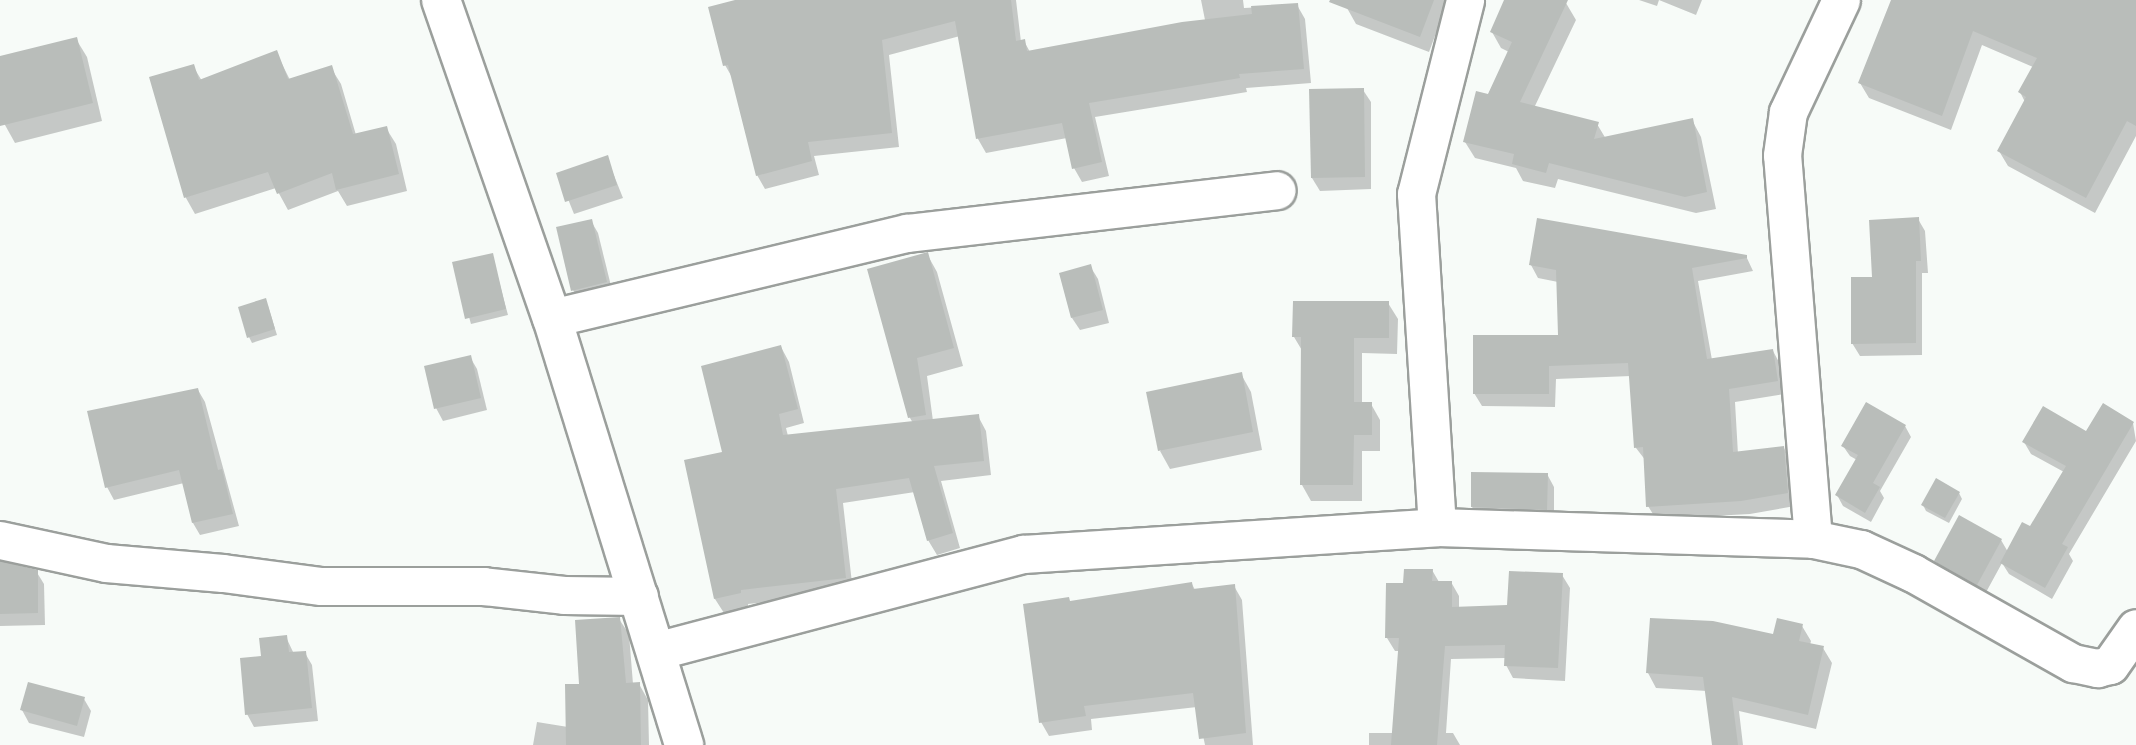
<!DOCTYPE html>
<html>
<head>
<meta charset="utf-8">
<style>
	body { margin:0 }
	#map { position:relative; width:2136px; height:745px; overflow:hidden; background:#f7fbf8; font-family:Bitter,serif }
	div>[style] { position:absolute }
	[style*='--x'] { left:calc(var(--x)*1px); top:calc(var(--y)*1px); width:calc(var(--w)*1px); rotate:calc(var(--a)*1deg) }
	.shadow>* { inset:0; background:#0003 }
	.building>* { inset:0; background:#b9bdba }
	.roads { filter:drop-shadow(2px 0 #9b9f9c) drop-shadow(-2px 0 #9b9f9c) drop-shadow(0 2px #9b9f9c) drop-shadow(0 -2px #9b9f9c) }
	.minor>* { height:37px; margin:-18.5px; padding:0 18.5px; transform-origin:18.5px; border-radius:18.5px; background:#fff }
	.tertiary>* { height:38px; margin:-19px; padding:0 19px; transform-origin:19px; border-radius:19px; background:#fff }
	span { translate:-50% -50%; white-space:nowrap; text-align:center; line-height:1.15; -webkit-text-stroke:5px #f7fbf8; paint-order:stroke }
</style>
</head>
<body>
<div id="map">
	<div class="shadow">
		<div style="clip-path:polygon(742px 0,1016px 0,1021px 42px,1024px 41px,1030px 52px,1205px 20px,1201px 0,1243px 0,1244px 8px,1297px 5px,1305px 19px,1311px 83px,1246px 88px,1247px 92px,1095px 117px,1109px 176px,1082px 182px,1074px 168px,1067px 138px,986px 153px,978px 139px,960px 36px,889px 55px,899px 147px,814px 156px,819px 175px,765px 189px,757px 175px,733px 79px,725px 65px)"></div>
		<div style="clip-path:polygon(1350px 0,1459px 0,1442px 17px,1429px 52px,1356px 24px,1347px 8px)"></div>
		<div style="clip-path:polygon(1506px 0,1559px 0,1566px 3px,1576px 20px,1534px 108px,1597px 124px,1606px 139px,1692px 120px,1701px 137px,1716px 209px,1696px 213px,1558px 179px,1555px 188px,1523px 181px,1516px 168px,1475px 158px,1465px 142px,1509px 52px,1501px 48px,1492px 32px)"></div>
		<div style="clip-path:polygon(1639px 0,1702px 0,1696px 15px,1659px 0,1657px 6px)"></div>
		<div style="clip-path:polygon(1896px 0,2063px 0,2136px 31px,2136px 136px,2095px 213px,2008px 166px,1999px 151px,2025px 102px,2020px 92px,2033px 67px,1982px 45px,1951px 130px,1869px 98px,1860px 83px)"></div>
		<div style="clip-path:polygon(76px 39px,87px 57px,102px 121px,15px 143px,5px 125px,0 105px,0 58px)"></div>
		<div style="clip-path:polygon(276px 52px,290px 80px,331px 68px,341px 84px,356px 135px,386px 128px,396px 144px,407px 191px,347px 206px,338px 191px,288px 210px,276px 188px,195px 214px,186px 198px,151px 78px,193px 66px,202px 81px)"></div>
		<div style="clip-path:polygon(1363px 90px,1371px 102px,1371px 189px,1320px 191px,1312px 178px,1311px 91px)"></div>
		<div style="clip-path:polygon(607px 158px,623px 198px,574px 214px,558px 174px)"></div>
		<div style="clip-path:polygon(1918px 219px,1925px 231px,1928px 273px,1922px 273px,1922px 355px,1860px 356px,1852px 343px,1873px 279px)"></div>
		<div style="clip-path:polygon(591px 221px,598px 233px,613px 294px,580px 303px,573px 290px)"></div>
		<div style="clip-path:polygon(927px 254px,937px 272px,963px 366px,927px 376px,933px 421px,978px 416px,986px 431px,991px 475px,941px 481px,960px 548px,937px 555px,928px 540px,915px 492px,843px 503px,853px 592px,748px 604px,748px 608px,724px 613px,715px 599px,686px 461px,724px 453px,781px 347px,789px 362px,804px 423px,786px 428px,788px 436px,913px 423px,910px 418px)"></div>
		<div style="clip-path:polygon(492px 255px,508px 315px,471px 324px,454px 264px)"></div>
		<div style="clip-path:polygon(1746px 256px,1753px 271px,1698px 281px,1712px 360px,1773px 351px,1780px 364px,1785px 394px,1735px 402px,1738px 454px,1784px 448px,1791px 462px,1795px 506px,1750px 514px,1656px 519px,1648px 506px,1646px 461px,1636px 448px,1631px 376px,1556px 379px,1555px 407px,1482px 406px,1474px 393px,1560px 337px,1558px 282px,1538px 278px,1531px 265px)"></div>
		<div style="clip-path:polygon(1090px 266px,1098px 279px,1109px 323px,1080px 330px,1072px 318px)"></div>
		<div style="clip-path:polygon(1388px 303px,1398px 319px,1397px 354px,1362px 353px,1362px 404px,1371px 404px,1380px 420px,1380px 451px,1362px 451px,1362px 501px,1311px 501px,1302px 485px,1303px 352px,1294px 337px)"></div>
		<div style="clip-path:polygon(268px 306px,277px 335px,252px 343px,249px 337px)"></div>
		<div style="clip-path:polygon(470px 357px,477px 369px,487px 410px,443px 421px,436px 408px)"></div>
		<div style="clip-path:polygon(1241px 374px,1251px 392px,1262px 450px,1170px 469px,1160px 451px)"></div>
		<div style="clip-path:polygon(198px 390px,205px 402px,239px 526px,200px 535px,193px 523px,184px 483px,114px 500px,107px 487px)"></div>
		<div style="clip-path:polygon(2133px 423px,2136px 441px,2069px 554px,2073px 561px,2052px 599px,2009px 574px,2002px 563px,1984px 596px,1943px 573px,1936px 561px,2001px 540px,2008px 552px,2030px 528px,2064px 472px,2031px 454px,2024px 442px,2087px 434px)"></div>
		<div style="clip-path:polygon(1905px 426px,1911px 437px,1880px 491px,1884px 498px,1871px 522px,1843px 506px,1837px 495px,1857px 460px,1850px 456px,1843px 446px)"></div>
		<div style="clip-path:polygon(1547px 474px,1554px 487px,1554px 522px,1480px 519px,1472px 507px)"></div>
		<div style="clip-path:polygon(1959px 493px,1962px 499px,1949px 523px,1926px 511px,1923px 505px)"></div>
		<div style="clip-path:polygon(0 563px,36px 571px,44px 584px,45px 625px,0 626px)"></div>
		<div style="clip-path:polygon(1432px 570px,1439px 582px,1451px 582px,1459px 596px,1459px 608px,1509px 607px,1562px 575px,1570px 588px,1565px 681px,1513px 678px,1506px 665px,1506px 658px,1451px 659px,1446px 733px,1453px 733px,1460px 745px,1369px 745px,1369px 733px,1394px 733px,1400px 651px,1395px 651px,1387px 638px,1405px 585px)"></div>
		<div style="clip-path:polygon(1192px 584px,1195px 590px,1234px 586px,1242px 600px,1253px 745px,1205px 745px,1197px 707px,1091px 719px,1092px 730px,1049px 736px,1041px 722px,1070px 603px)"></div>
		<div style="clip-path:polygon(619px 619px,629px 634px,633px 684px,639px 684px,648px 700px,649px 745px,533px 745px,537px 722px,568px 727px,581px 686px)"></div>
		<div style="clip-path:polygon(1802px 626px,1811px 641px,1810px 645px,1823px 648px,1832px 663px,1816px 729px,1739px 711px,1743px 745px,1714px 745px,1707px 691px,1656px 688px,1648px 673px)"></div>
		<div style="clip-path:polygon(286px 637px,294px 654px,305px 653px,312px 665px,318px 721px,254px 727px,247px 714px,263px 657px)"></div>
		<div style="clip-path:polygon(84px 699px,91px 711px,84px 737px,29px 723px,22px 710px)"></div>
	</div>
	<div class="building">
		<div style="clip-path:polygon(735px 0,1011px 0,1016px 41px,1025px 39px,1027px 51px,1182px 22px,1252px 14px,1251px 6px,1298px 3px,1304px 69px,1239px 74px,1240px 78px,1089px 103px,1102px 162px,1072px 169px,1062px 123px,976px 139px,955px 21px,882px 40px,892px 133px,808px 142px,812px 161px,756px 176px,728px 65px,723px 66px,708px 7px)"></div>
		<div style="clip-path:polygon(1330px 0,1434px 0,1420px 37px,1329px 2px)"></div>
		<div style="clip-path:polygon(1504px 0,1568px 0,1520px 102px,1599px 122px,1594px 139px,1693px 118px,1707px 192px,1685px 197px,1549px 163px,1546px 173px,1512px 164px,1514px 154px,1463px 142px,1476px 91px,1488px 94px,1512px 42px,1490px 32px)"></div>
		<div style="clip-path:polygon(1891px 0,2136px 0,2136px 126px,2127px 121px,2086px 198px,1997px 151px,2026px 97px,2018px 92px,2037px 58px,1973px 31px,1942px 116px,1858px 83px)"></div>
		<div style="clip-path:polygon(77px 37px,93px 103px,0 126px,0 56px)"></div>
		<div style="clip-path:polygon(277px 50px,288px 79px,332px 65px,353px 134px,387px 126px,399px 174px,336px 190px,332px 173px,277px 194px,268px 172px,184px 198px,149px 77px,194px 64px,199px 80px)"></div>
		<div style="clip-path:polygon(1364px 88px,1365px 177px,1311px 178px,1309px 89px)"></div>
		<div style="clip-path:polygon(608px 155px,617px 185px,565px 202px,556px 173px)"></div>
		<div style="clip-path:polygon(1919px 217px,1921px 261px,1916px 261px,1916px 343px,1851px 344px,1851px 277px,1872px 277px,1869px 220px)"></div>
		<div style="clip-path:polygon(1537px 218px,1747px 255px,1747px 258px,1692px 268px,1707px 359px,1773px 349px,1778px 381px,1729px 389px,1733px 452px,1784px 446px,1788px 493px,1741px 501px,1646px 507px,1643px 447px,1634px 448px,1628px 363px,1549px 366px,1549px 394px,1473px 394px,1473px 335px,1558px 335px,1556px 270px,1529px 265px)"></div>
		<div style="clip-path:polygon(592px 219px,607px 282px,571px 291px,556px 227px)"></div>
		<div style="clip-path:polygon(928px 252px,954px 348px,917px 358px,926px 415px,908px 418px,867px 269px)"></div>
		<div style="clip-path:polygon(493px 253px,506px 309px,465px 319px,452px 262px)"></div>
		<div style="clip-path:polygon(1091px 264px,1103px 310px,1071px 318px,1059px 273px)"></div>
		<div style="clip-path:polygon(266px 298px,275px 329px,247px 338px,238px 307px)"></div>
		<div style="clip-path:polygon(1293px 301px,1389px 301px,1389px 338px,1354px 338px,1354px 402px,1372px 402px,1372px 435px,1354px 435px,1353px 485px,1300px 485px,1301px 337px,1292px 337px)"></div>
		<div style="clip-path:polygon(781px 345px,798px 409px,779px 414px,783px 435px,979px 414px,984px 461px,934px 466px,953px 533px,927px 541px,909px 478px,836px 489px,846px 578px,741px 590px,741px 593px,714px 599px,684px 460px,722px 452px,701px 366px)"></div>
		<div style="clip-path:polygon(471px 355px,481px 398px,434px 409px,424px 366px)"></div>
		<div style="clip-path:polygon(1242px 372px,1253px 432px,1158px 451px,1146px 392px)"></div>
		<div style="clip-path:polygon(198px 388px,218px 470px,222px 469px,233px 514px,192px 523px,179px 470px,105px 488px,87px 411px)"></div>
		<div style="clip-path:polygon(1866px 402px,1906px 425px,1873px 483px,1880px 487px,1865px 513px,1835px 495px,1858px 455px,1841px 446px)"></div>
		<div style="clip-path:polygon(2103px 403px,2134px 422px,2062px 544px,2068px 547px,2045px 588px,2000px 563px,2022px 522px,2030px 526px,2066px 466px,2022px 442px,2043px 406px,2086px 431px)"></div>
		<div style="clip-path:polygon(1471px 472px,1548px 473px,1547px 510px,1471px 507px)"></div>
		<div style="clip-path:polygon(1936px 478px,1960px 492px,1945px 518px,1921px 505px)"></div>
		<div style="clip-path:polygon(1959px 515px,2002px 539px,1977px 585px,1934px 561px)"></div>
		<div style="clip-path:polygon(0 561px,38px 570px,38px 613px,0 614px)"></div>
		<div style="clip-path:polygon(1404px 569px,1433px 569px,1432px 581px,1452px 581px,1452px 607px,1507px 605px,1509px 571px,1563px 573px,1558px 668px,1504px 666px,1505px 645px,1445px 646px,1437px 745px,1391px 745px,1399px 638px,1385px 638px,1386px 583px,1403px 583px)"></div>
		<div style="clip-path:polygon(1192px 582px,1193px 589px,1235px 584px,1246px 733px,1199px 739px,1193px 693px,1084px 706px,1086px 716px,1039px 723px,1023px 604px,1069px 597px,1070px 601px)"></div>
		<div style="clip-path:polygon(620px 617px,626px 683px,640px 682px,641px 745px,566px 745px,565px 684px,579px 684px,575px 620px)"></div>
		<div style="clip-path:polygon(1650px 618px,1713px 621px,1773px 634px,1777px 618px,1803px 624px,1799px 641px,1824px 646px,1808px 715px,1732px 697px,1738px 745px,1712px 745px,1703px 677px,1646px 673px)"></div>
		<div style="clip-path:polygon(287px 635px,289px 652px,306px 651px,312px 708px,245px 715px,240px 658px,261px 656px,259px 638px)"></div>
		<div style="clip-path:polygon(28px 682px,85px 697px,77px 726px,20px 710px)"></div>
	</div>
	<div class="roads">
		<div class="minor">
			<div style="--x:552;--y:318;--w:365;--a:-13.5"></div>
			<div style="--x:907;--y:233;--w:372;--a:-6.6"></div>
			<div style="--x:1437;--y:527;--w:334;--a:-93.6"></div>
			<div style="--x:1416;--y:194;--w:200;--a:-75.8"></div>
			<div style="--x:1813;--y:539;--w:385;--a:-94.6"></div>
			<div style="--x:1782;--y:155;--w:43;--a:-82.1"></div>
			<div style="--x:1788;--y:112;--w:124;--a:-64.7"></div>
			<div style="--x:0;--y:540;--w:108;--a:12.2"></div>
			<div style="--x:106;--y:563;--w:117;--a:4.9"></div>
			<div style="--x:223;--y:573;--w:99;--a:7.6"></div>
			<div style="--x:321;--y:586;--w:162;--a:0"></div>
			<div style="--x:483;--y:586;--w:81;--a:6.3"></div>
			<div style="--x:564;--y:595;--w:75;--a:0.8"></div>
			<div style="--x:656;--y:651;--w:380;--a:-14.8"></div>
			<div style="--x:1023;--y:554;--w:415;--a:-3.7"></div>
			<div style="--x:1437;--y:527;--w:376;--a:1.8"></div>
			<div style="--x:1813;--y:539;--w:49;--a:11.8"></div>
			<div style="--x:1861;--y:549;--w:57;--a:24.8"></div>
			<div style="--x:1913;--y:573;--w:184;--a:29.4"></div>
			<div style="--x:2073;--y:663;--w:25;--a:12"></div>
			<div style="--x:2097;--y:668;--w:13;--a:-13"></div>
			<div style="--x:2110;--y:665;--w:45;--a:-54.9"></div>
		</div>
		<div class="tertiary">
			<div style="--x:441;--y:0;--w:337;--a:70.8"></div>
			<div style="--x:552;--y:318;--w:447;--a:72.8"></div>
		</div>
	</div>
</div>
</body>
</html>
